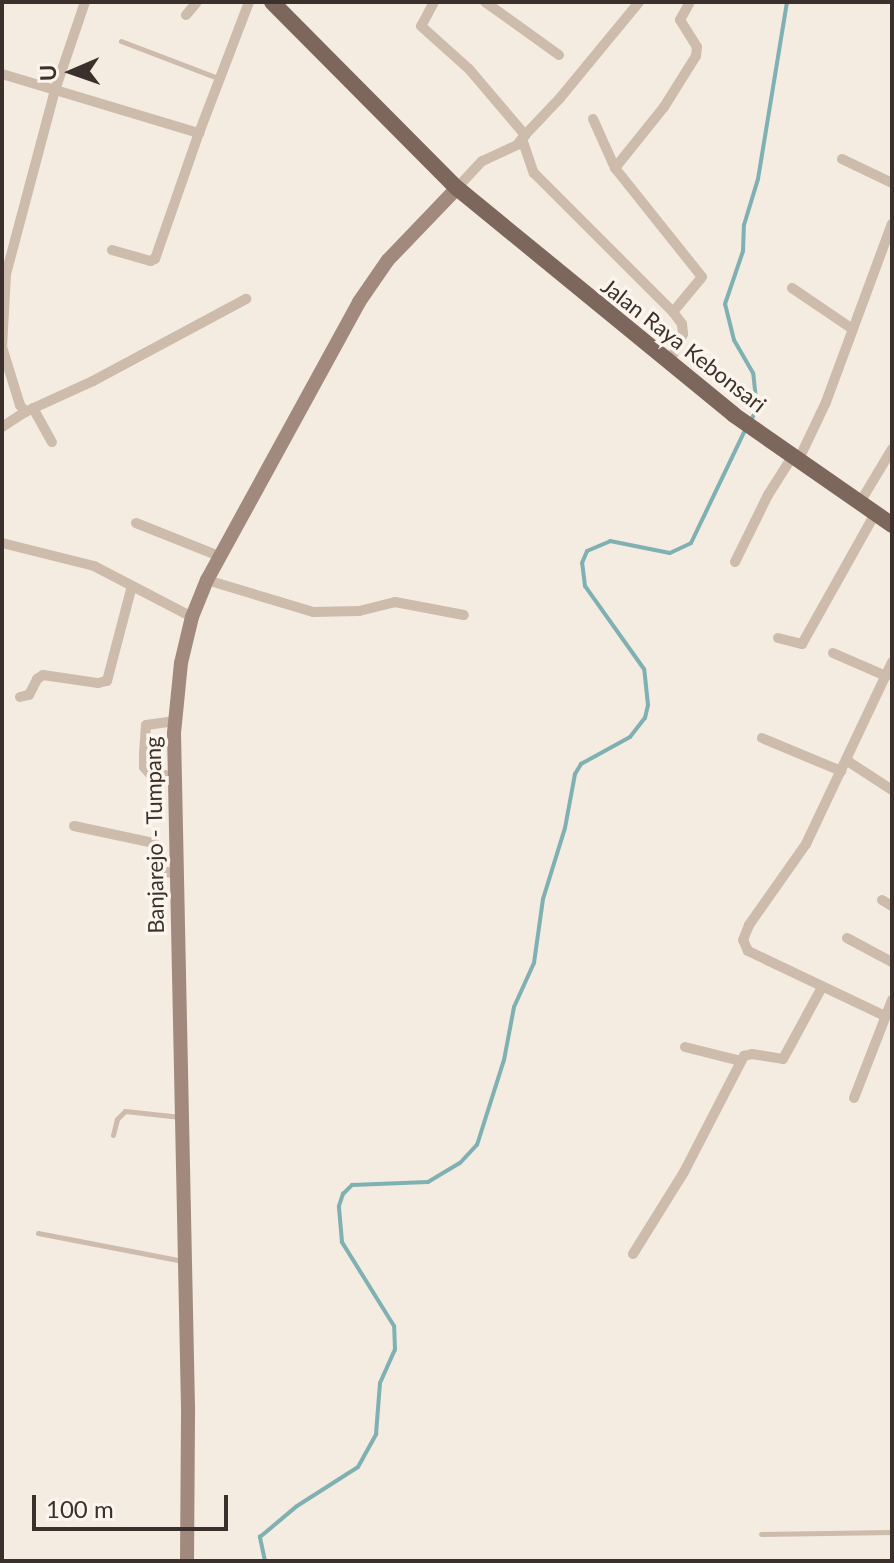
<!DOCTYPE html>
<html>
<head>
<meta charset="utf-8">
<style>
	body { margin:0 }
	#map { position:relative; width:894px; height:1563px; overflow:hidden; background:#f4ebe1; font-family:Lato,sans-serif }
	div>[style] { position:absolute }
	[style*='--x'] { left:calc(var(--x)*1px); top:calc(var(--y)*1px); width:calc(var(--w)*1px); rotate:calc(var(--a)*1deg) }
	.stream>* { height:4px; margin:-2px; padding:0 2px; transform-origin:2px; border-radius:2px; background:#7fb0b2 }
	.service>* { height:5px; margin:-2.5px; padding:0 2.5px; transform-origin:2.5px; border-radius:2.5px; background:#cdbbac }
	.minor>* { height:10px; margin:-5px; padding:0 5px; transform-origin:5px; border-radius:5px; background:#cdbbac }
	.secondary>* { height:14px; margin:-7px; padding:0 7px; transform-origin:7px; border-radius:7px; background:#a18a7d }
	.primary>* { height:16px; margin:-8px; padding:0 8px; transform-origin:8px; border-radius:8px; background:#7d675c }
	span { translate:-50% -50%; white-space:nowrap; text-align:center; line-height:1.15; -webkit-text-stroke:7px #fbf5ee; paint-order:stroke }
	.street-label { font-size:22px; color:#3b302b }
	.frame { position:absolute; inset:0; border:4px solid #3b302b; pointer-events:none }
	.north { position:absolute; left:32px; top:32px; width:80px; height:80px; -webkit-text-stroke:6px #fbf5ee; paint-order:stroke; rotate:268deg; font-size:22px; font-weight:700; line-height:32px; text-align:center; color:#3b302b }
	.north::after { content:''; display:block; margin:auto; width:28px; height:36px; background:#3b302b; clip-path:polygon(50% 0,100% 100%,50% 72%,0 100%) }
	.scale { position:absolute; left:32px; top:1495px; width:196px; height:36px; box-sizing:border-box; border:4px solid #3b302b; border-top:0; padding-left:10px; font-size:24px; line-height:28px; white-space:nowrap; color:#3b302b; -webkit-text-stroke:6px #fbf5ee; paint-order:stroke }
</style>
</head>
<body>
<div id="map">
	<div class="stream">
		<div style="--x:751;--y:420;--w:13;--a:-61"></div>
		<div style="--x:757;--y:409;--w:36;--a:-96"></div>
		<div style="--x:753;--y:373;--w:38;--a:-120"></div>
		<div style="--x:734;--y:340;--w:37;--a:-104"></div>
		<div style="--x:725;--y:304;--w:56;--a:-71.2"></div>
		<div style="--x:743;--y:251;--w:26;--a:-88"></div>
		<div style="--x:744;--y:225;--w:48;--a:-73.1"></div>
		<div style="--x:758;--y:179;--w:179;--a:-80.7"></div>
		<div style="--x:265;--y:1561;--w:25;--a:-102"></div>
		<div style="--x:260;--y:1537;--w:48;--a:-40"></div>
		<div style="--x:297;--y:1506;--w:72;--a:-32.6"></div>
		<div style="--x:358;--y:1467;--w:38;--a:-61"></div>
		<div style="--x:376;--y:1434;--w:51;--a:-85.5"></div>
		<div style="--x:380;--y:1383;--w:36;--a:-66"></div>
		<div style="--x:395;--y:1350;--w:24;--a:-92"></div>
		<div style="--x:394;--y:1326;--w:99;--a:-121.8"></div>
		<div style="--x:342;--y:1242;--w:36;--a:-95"></div>
		<div style="--x:339;--y:1206;--w:13;--a:-72"></div>
		<div style="--x:343;--y:1194;--w:13;--a:-45"></div>
		<div style="--x:352;--y:1185;--w:76;--a:-2.3"></div>
		<div style="--x:428;--y:1182;--w:37;--a:-31"></div>
		<div style="--x:460;--y:1163;--w:25;--a:-47"></div>
		<div style="--x:477;--y:1145;--w:89;--a:-72.4"></div>
		<div style="--x:504;--y:1060;--w:54;--a:-79.3"></div>
		<div style="--x:514;--y:1007;--w:48;--a:-65.6"></div>
		<div style="--x:534;--y:963;--w:65;--a:-82"></div>
		<div style="--x:543;--y:899;--w:74;--a:-72.8"></div>
		<div style="--x:565;--y:828;--w:55;--a:-79.5"></div>
		<div style="--x:575;--y:774;--w:12;--a:-59"></div>
		<div style="--x:581;--y:764;--w:56;--a:-28.9"></div>
		<div style="--x:630;--y:737;--w:24;--a:-52"></div>
		<div style="--x:645;--y:718;--w:13;--a:-77"></div>
		<div style="--x:648;--y:705;--w:36;--a:-96"></div>
		<div style="--x:644;--y:669;--w:102;--a:-125.4"></div>
		<div style="--x:585;--y:586;--w:23;--a:-97"></div>
		<div style="--x:582;--y:563;--w:13;--a:-67"></div>
		<div style="--x:587;--y:551;--w:25;--a:-23"></div>
		<div style="--x:610;--y:541;--w:61;--a:11.3"></div>
		<div style="--x:670;--y:553;--w:23;--a:-25"></div>
		<div style="--x:691;--y:543;--w:127;--a:-64.4"></div>
	</div>
	<div class="service">
		<div style="--x:121;--y:41;--w:104;--a:20.9"></div>
		<div style="--x:113;--y:1135;--w:16;--a:-76"></div>
		<div style="--x:117;--y:1119;--w:11;--a:-45"></div>
		<div style="--x:125;--y:1111;--w:56;--a:6.1"></div>
		<div style="--x:38;--y:1233;--w:149;--a:10.9"></div>
		<div style="--x:761;--y:1534;--w:131;--a:-0.9"></div>
	</div>
	<div class="minor">
		<div style="--x:85;--y:2;--w:93;--a:108.8"></div>
		<div style="--x:55;--y:90;--w:190;--a:104.9"></div>
		<div style="--x:6;--y:274;--w:73;--a:93.1"></div>
		<div style="--x:2;--y:347;--w:61;--a:72.8"></div>
		<div style="--x:20;--y:405;--w:9;--a:54"></div>
		<div style="--x:25;--y:412;--w:75;--a:-24.5"></div>
		<div style="--x:93;--y:381;--w:174;--a:-28.2"></div>
		<div style="--x:434;--y:2;--w:27;--a:118"></div>
		<div style="--x:421;--y:26;--w:64;--a:41.9"></div>
		<div style="--x:469;--y:69;--w:87;--a:49.7"></div>
		<div style="--x:525;--y:135;--w:13;--a:129"></div>
		<div style="--x:517;--y:145;--w:38;--a:155"></div>
		<div style="--x:482;--y:161;--w:37;--a:133"></div>
		<div style="--x:485;--y:2;--w:91;--a:35.6"></div>
		<div style="--x:186;--y:15;--w:17;--a:-50"></div>
		<div style="--x:2;--y:74;--w:206;--a:16.7"></div>
		<div style="--x:199;--y:133;--w:140;--a:-69.1"></div>
		<div style="--x:593;--y:119;--w:54;--a:65.8"></div>
		<div style="--x:615;--y:168;--w:139;--a:51.4"></div>
		<div style="--x:702;--y:277;--w:45;--a:129.6"></div>
		<div style="--x:673;--y:312;--w:15;--a:53"></div>
		<div style="--x:682;--y:324;--w:10;--a:84"></div>
		<div style="--x:683;--y:334;--w:32;--a:116"></div>
		<div style="--x:525;--y:135;--w:51;--a:-46.6"></div>
		<div style="--x:560;--y:98;--w:124;--a:-50.5"></div>
		<div style="--x:522;--y:139;--w:36;--a:71"></div>
		<div style="--x:534;--y:173;--w:197;--a:45"></div>
		<div style="--x:842;--y:159;--w:55;--a:25.6"></div>
		<div style="--x:615;--y:168;--w:78;--a:-51.2"></div>
		<div style="--x:664;--y:107;--w:60;--a:-57.9"></div>
		<div style="--x:696;--y:56;--w:9;--a:-84"></div>
		<div style="--x:697;--y:47;--w:32;--a:-122"></div>
		<div style="--x:680;--y:20;--w:21;--a:-61"></div>
		<div style="--x:112;--y:250;--w:40;--a:16"></div>
		<div style="--x:150;--y:261;--w:5;--a:-22"></div>
		<div style="--x:155;--y:259;--w:133;--a:-70.8"></div>
		<div style="--x:792;--y:288;--w:71;--a:34.1"></div>
		<div style="--x:33;--y:408;--w:39;--a:61"></div>
		<div style="--x:2;--y:427;--w:27;--a:-33"></div>
		<div style="--x:798;--y:461;--w:65;--a:-64.6"></div>
		<div style="--x:826;--y:402;--w:190;--a:-69.7"></div>
		<div style="--x:859;--y:504;--w:64;--a:-59"></div>
		<div style="--x:136;--y:523;--w:89;--a:21.7"></div>
		<div style="--x:2;--y:543;--w:95;--a:14"></div>
		<div style="--x:94;--y:566;--w:110;--a:27.5"></div>
		<div style="--x:735;--y:562;--w:75;--a:-63.8"></div>
		<div style="--x:768;--y:495;--w:45;--a:-57.7"></div>
		<div style="--x:207;--y:580;--w:111;--a:16.8"></div>
		<div style="--x:313;--y:612;--w:46;--a:-1.2"></div>
		<div style="--x:359;--y:611;--w:37;--a:-14"></div>
		<div style="--x:395;--y:602;--w:70;--a:10.7"></div>
		<div style="--x:778;--y:638;--w:25;--a:14"></div>
		<div style="--x:802;--y:644;--w:149;--a:-60.7"></div>
		<div style="--x:833;--y:653;--w:58;--a:23.5"></div>
		<div style="--x:20;--y:697;--w:9;--a:-13"></div>
		<div style="--x:29;--y:695;--w:18;--a:-63"></div>
		<div style="--x:37;--y:679;--w:7;--a:-34"></div>
		<div style="--x:43;--y:675;--w:56;--a:8.3"></div>
		<div style="--x:98;--y:683;--w:9;--a:-13"></div>
		<div style="--x:107;--y:681;--w:98;--a:-75.3"></div>
		<div style="--x:175;--y:721;--w:29;--a:172"></div>
		<div style="--x:146;--y:725;--w:30;--a:94"></div>
		<div style="--x:144;--y:755;--w:12;--a:90"></div>
		<div style="--x:144;--y:767;--w:8;--a:50"></div>
		<div style="--x:149;--y:773;--w:26;--a:7"></div>
		<div style="--x:762;--y:738;--w:86;--a:22.7"></div>
		<div style="--x:846;--y:760;--w:55;--a:33.1"></div>
		<div style="--x:74;--y:826;--w:82;--a:12"></div>
		<div style="--x:154;--y:843;--w:8;--a:50"></div>
		<div style="--x:159;--y:849;--w:22;--a:85"></div>
		<div style="--x:161;--y:871;--w:17;--a:10"></div>
		<div style="--x:882;--y:900;--w:12;--a:31"></div>
		<div style="--x:847;--y:938;--w:51;--a:28.1"></div>
		<div style="--x:885;--y:1016;--w:152;--a:-154.6"></div>
		<div style="--x:748;--y:951;--w:12;--a:-114"></div>
		<div style="--x:743;--y:940;--w:16;--a:-68"></div>
		<div style="--x:749;--y:925;--w:99;--a:-54.9"></div>
		<div style="--x:806;--y:844;--w:201;--a:-64.7"></div>
		<div style="--x:685;--y:1047;--w:58;--a:14"></div>
		<div style="--x:854;--y:1098;--w:105;--a:-68.8"></div>
		<div style="--x:633;--y:1254;--w:97;--a:-58.1"></div>
		<div style="--x:684;--y:1172;--w:131;--a:-62.7"></div>
		<div style="--x:744;--y:1056;--w:8;--a:-14"></div>
		<div style="--x:752;--y:1054;--w:31;--a:9"></div>
		<div style="--x:783;--y:1059;--w:80;--a:-61.5"></div>
	</div>
	<div class="secondary">
		<div style="--x:187;--y:1561;--w:154;--a:-89.6"></div>
		<div style="--x:188;--y:1407;--w:674;--a:-91.19"></div>
		<div style="--x:174;--y:733;--w:70;--a:-84.3"></div>
		<div style="--x:181;--y:663;--w:47;--a:-76.6"></div>
		<div style="--x:192;--y:617;--w:40;--a:-68"></div>
		<div style="--x:207;--y:580;--w:317;--a:-61.3"></div>
		<div style="--x:359;--y:302;--w:51;--a:-55.4"></div>
		<div style="--x:388;--y:260;--w:100;--a:-46.2"></div>
	</div>
	<div class="primary">
		<div style="--x:272;--y:2;--w:262;--a:45.2"></div>
		<div style="--x:457;--y:188;--w:358;--a:39.3"></div>
		<div style="--x:734;--y:415;--w:193;--a:34.8"></div>
	</div>
	<div class="street-label">
		<span style="left:684px;top:345px;rotate:38deg">Jalan Raya Kebonsari</span>
		<span style="left:154px;top:835px;rotate:-91deg">Banjarejo - Tumpang</span>
	</div>
	<div class="frame"></div>
	<div class="north">U</div>
	<div class="scale">100 m</div>
</div>
</body>
</html>
